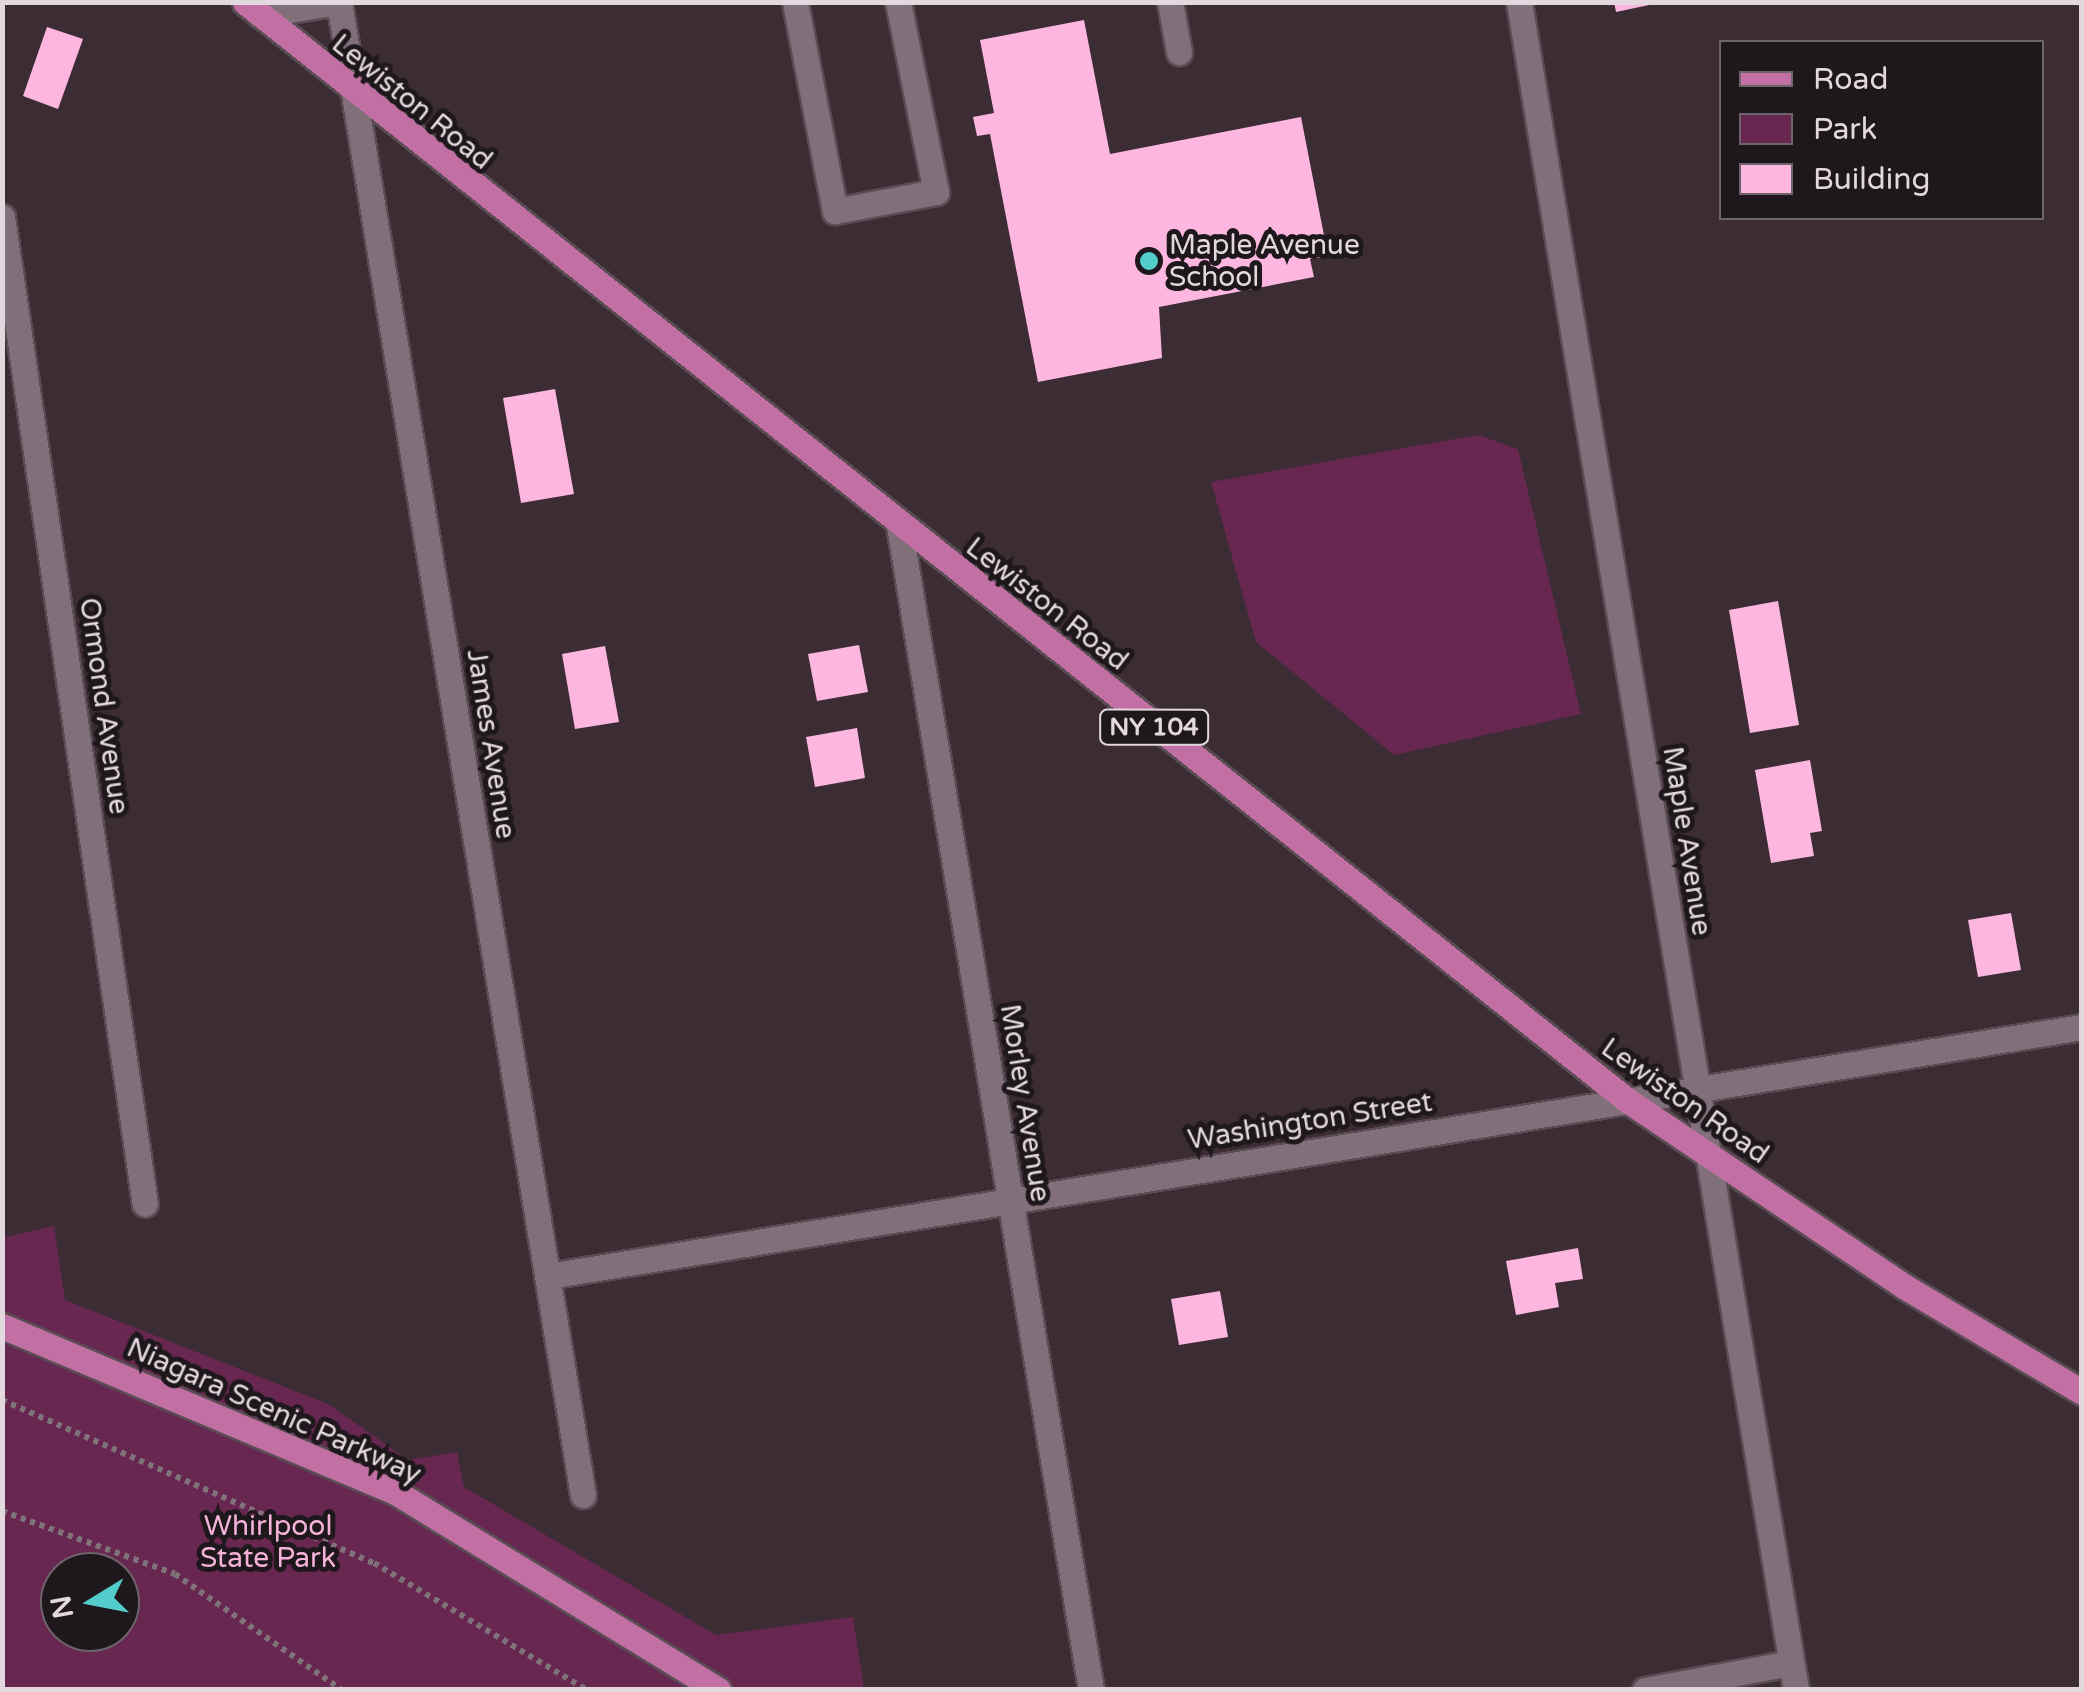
<!DOCTYPE html>
<html>
<head>
<meta charset="utf-8">
<style>
	body { margin:0 }
	#map { position:relative; width:2084px; height:1692px; overflow:hidden; background:#3c2d35; font-family:"Varela Round",sans-serif }
	div>[style] { position:absolute }
	[style*='--x'] { left:calc(var(--x)*1px); top:calc(var(--y)*1px); width:calc(var(--w)*1px); rotate:calc(var(--a)*1deg) }
	.green>* { inset:0; background:#672750 }
	.building>* { inset:0; background:#fdb6df }
	.path>* { height:6px; margin-top:-3px; transform-origin:0; background:repeating-linear-gradient(90deg,#7f7279 0 5px,transparent 0 10px) }
	.roads { filter:drop-shadow(2px 0 #594c53) drop-shadow(-2px 0 #594c53) drop-shadow(0 2px #594c53) drop-shadow(0 -2px #594c53) }
	.minor>* { height:25px; margin:-12.5px; padding:0 12.5px; transform-origin:12.5px; border-radius:12.5px; background:#816f79 }
	.major>* { height:25px; margin:-12.5px; padding:0 12.5px; transform-origin:12.5px; border-radius:12.5px; background:#c270a3 }
	.dots>* { width:28px; height:28px; translate:-50% -50%; box-sizing:border-box; border:5px solid #1e171b; border-radius:50% }
	span { translate:-50% -50%; white-space:nowrap; text-align:center; line-height:1.15; -webkit-text-stroke:10px #1e171b; paint-order:stroke }
	.shield-label span { padding:2px 8px; background:#1e171b; border:2px solid; border-radius:8px; -webkit-text-stroke-width:0 }
	.shield-label { font-size:25px; color:#e3d8de; font-weight:700 }
	.street-label { font-size:28px; color:#e3d8de }
	.poi-label { font-size:28px; color:#e3d8de }
	.left { translate:0 -50%; text-align:left }
	.park-label { font-size:28px; color:#f4b2d8 }
	.frame { position:absolute; inset:0; border:5px solid #e3d8de; pointer-events:none }
	.legend { position:absolute; left:1719px; top:40px; width:325px; height:180px; box-sizing:border-box; background:#1e171b; border:2px solid #6d6469; margin:0; padding:12px 18px; list-style:none; font-size:30px; color:#e3d8de }
	.legend li { display:flex; align-items:center; gap:20px; height:50px }
	.legend b { width:50px; border:2px solid #6d6469 }
	.north { position:absolute; left:40px; top:1552px; width:100px; height:100px; box-sizing:border-box; background:#1e171b; border:2px solid #6d6469; border-radius:50%; rotate:260deg; font-size:28px; font-weight:700; line-height:40px; text-align:center; color:#e3d8de }
	.north::after { content:''; display:block; margin:auto; width:35px; height:45px; background:#52cdcc; clip-path:polygon(50% 0,100% 100%,50% 72%,0 100%) }
</style>
</head>
<body>
<div id="map">
	<div class="green">
		<div style="clip-path:polygon(1478px 435px,1518px 449px,1581px 714px,1394px 755px,1256px 642px,1211px 482px)"></div>
		<div style="clip-path:polygon(evenodd,54px 1226px,65px 1300px,328px 1404px,408px 1460px,457px 1452px,464px 1487px,716px 1635px,853px 1617px,864px 1689px,3px 1689px,2px 1238px,54px 1226px,60px 1572px,120px 1572px,120px 1632px,60px 1632px,60px 1572px)"></div>
	</div>
	<div class="building">
		<div style="clip-path:polygon(1614px 2px,1654px 2px,1654px 4px,1616px 12px)"></div>
		<div style="clip-path:polygon(1084px 20px,1110px 154px,1301px 117px,1328px 256px,1310px 259px,1314px 277px,1159px 307px,1162px 358px,1038px 382px,990px 134px,977px 136px,973px 117px,994px 113px,980px 40px)"></div>
		<div style="clip-path:polygon(47px 27px,83px 39px,58px 109px,23px 96px)"></div>
		<div style="clip-path:polygon(555px 389px,574px 494px,521px 503px,503px 398px)"></div>
		<div style="clip-path:polygon(1778px 601px,1799px 725px,1750px 733px,1729px 610px)"></div>
		<div style="clip-path:polygon(859px 645px,868px 692px,817px 701px,808px 654px)"></div>
		<div style="clip-path:polygon(605px 646px,619px 722px,575px 729px,562px 654px)"></div>
		<div style="clip-path:polygon(857px 728px,865px 778px,815px 787px,806px 737px)"></div>
		<div style="clip-path:polygon(1810px 760px,1822px 831px,1810px 833px,1814px 856px,1771px 863px,1755px 770px)"></div>
		<div style="clip-path:polygon(2011px 913px,2021px 970px,1978px 977px,1968px 920px)"></div>
		<div style="clip-path:polygon(1578px 1248px,1583px 1279px,1555px 1283px,1559px 1307px,1516px 1315px,1506px 1261px)"></div>
		<div style="clip-path:polygon(1220px 1291px,1228px 1337px,1179px 1345px,1171px 1299px)"></div>
	</div>
	<div class="path">
		<div style="--x:2;--y:1400;--w:406;--a:23.7"></div>
		<div style="--x:374;--y:1563;--w:248;--a:30.8"></div>
		<div style="--x:2;--y:1511;--w:184;--a:20"></div>
		<div style="--x:175;--y:1574;--w:203;--a:34.8"></div>
	</div>
	<div class="roads">
		<div class="minor">
			<div style="--x:339;--y:2;--w:1513;--a:80.72"></div>
			<div style="--x:795;--y:2;--w:213;--a:79.2"></div>
			<div style="--x:835;--y:211;--w:103;--a:-10.7"></div>
			<div style="--x:936;--y:192;--w:194;--a:-101.3"></div>
			<div style="--x:1170;--y:2;--w:51;--a:79.8"></div>
			<div style="--x:1519;--y:2;--w:1711;--a:80.68"></div>
			<div style="--x:260;--y:15;--w:78;--a:-9.6"></div>
			<div style="--x:2;--y:217;--w:997;--a:81.76"></div>
			<div style="--x:899;--y:525;--w:1181;--a:80.64"></div>
			<div style="--x:548;--y:1276;--w:1554;--a:-9.22"></div>
			<div style="--x:1645;--y:1690;--w:148;--a:-10.5"></div>
		</div>
		<div class="major">
			<div style="--x:245;--y:2;--w:1765;--a:38.47"></div>
			<div style="--x:1627;--y:1100;--w:335;--a:33.9"></div>
			<div style="--x:1905;--y:1287;--w:206;--a:30.7"></div>
			<div style="--x:2;--y:1326;--w:429;--a:22.9"></div>
			<div style="--x:397;--y:1493;--w:377;--a:31.5"></div>
		</div>
	</div>
	<div class="dots">
		<div style="left:1149px;top:261px;background:#52cdcc"></div>
	</div>
	<div class="shield-label">
		<span style="left:1154px;top:727px">NY 104</span>
	</div>
	<div class="street-label">
		<span style="left:412px;top:102px;rotate:39deg">Lewiston Road</span>
		<span style="left:1047px;top:604px;rotate:38deg">Lewiston Road</span>
		<span style="left:104px;top:706px;rotate:82deg">Ormond Avenue</span>
		<span style="left:491px;top:744px;rotate:81deg">James Avenue</span>
		<span style="left:1687px;top:841px;rotate:81deg">Maple Avenue</span>
		<span style="left:1685px;top:1101px;rotate:35deg">Lewiston Road</span>
		<span style="left:1025px;top:1103px;rotate:81deg">Morley Avenue</span>
		<span style="left:1310px;top:1121px;rotate:-9deg">Washington Street</span>
		<span style="left:274px;top:1411px;rotate:24deg">Niagara Scenic Parkway</span>
	</div>
	<div class="poi-label">
		<span class="left" style="left:1169px;top:261px">Maple Avenue<br>School</span>
	</div>
	<div class="park-label">
		<span style="left:268px;top:1542px">Whirlpool<br>State Park</span>
	</div>
	<div class="frame"></div>
	<ul class="legend">
	<li><b style="height:12px;background:#c270a3"></b>Road</li>
	<li><b style="height:28px;background:#672750"></b>Park</li>
	<li><b style="height:28px;background:#fdb6df"></b>Building</li>
	</ul>
	<div class="north">N</div>
</div>
</body>
</html>
